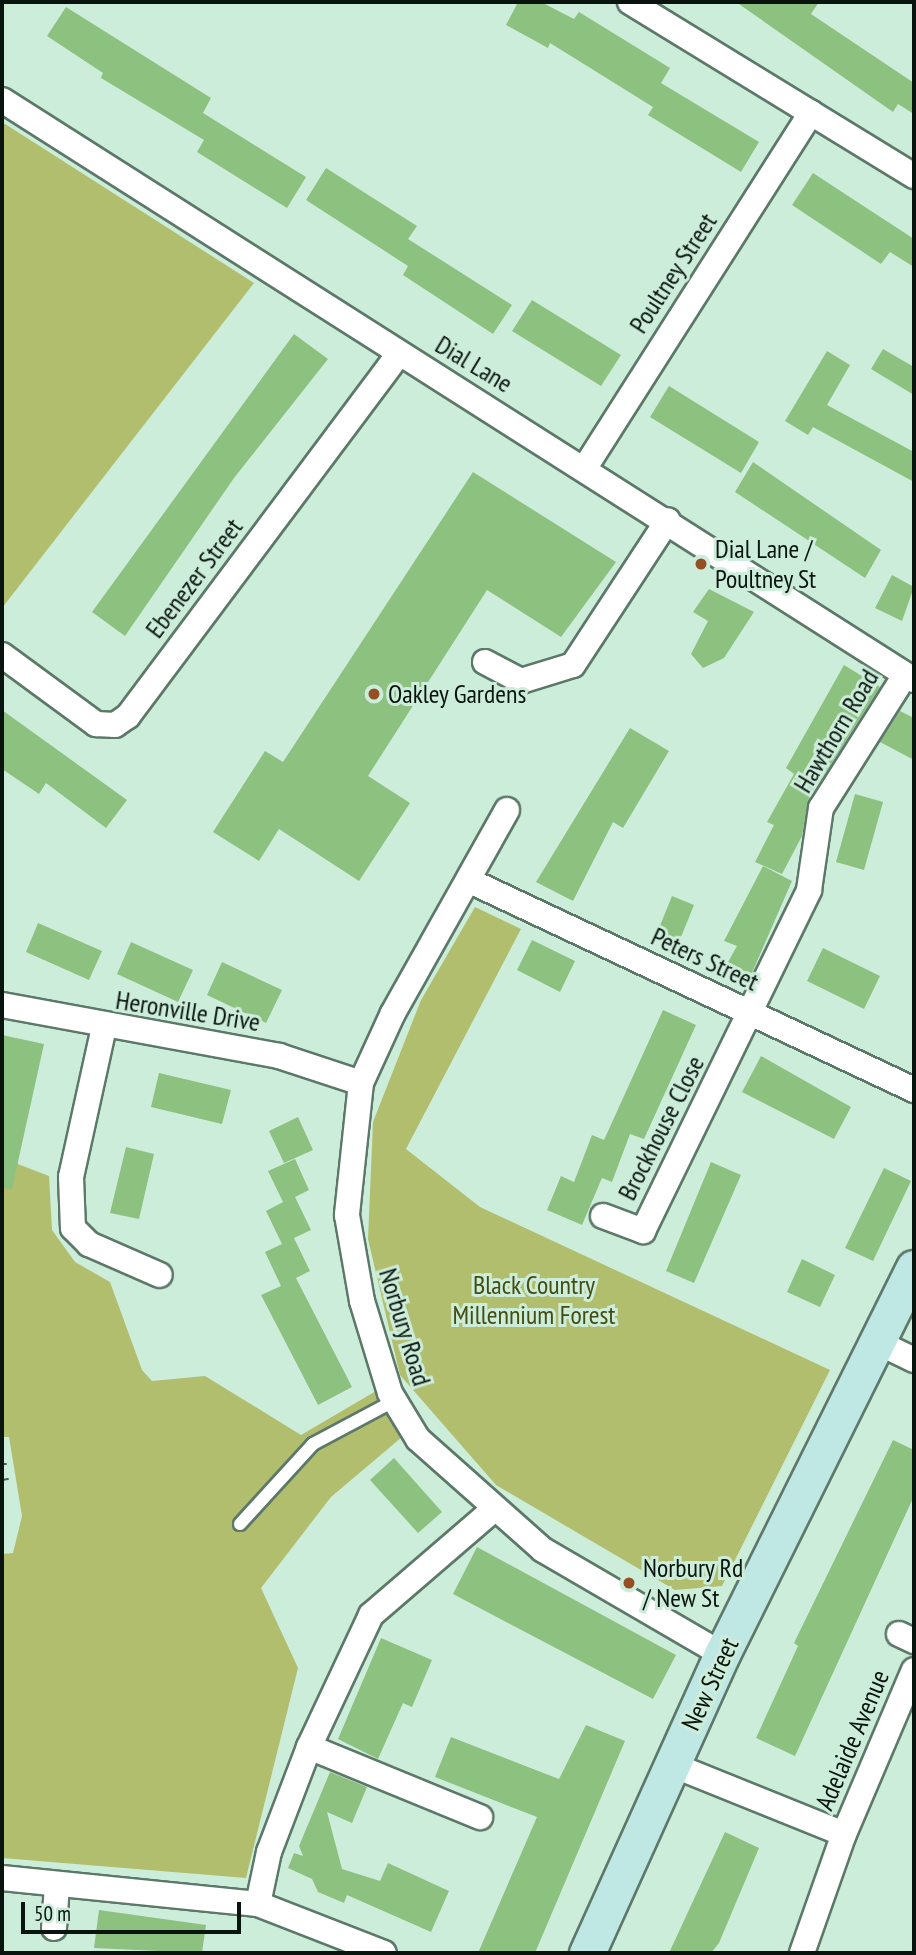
<!DOCTYPE html>
<html>
<head>
<meta charset="utf-8">
<style>
	body { margin:0 }
	#map { position:relative; width:916px; height:1955px; overflow:hidden; background:#cdeddb; font-family:"PT Sans Narrow",sans-serif }
	div>[style] { position:absolute }
	[style*='--x'] { left:calc(var(--x)*1px); top:calc(var(--y)*1px); width:calc(var(--w)*1px); rotate:calc(var(--a)*1deg) }
	.green>* { inset:0; background:#b1be6e }
	.building>* { inset:0; background:#8dc180 }
	.roads { filter:drop-shadow(2px 0 #5c7869) drop-shadow(-2px 0 #5c7869) drop-shadow(0 2px #5c7869) drop-shadow(0 -2px #5c7869) }
	.lane>* { height:12px; margin:-6px; padding:0 6px; transform-origin:6px; border-radius:6px; background:#fff }
	.street>* { height:24px; margin:-12px; padding:0 12px; transform-origin:12px; border-radius:12px; background:#fff }
	.secondary>* { height:35px; margin:-17.5px; padding:0 17.5px; transform-origin:17.5px; border-radius:17.5px; background:#bfe7e3 }
	.tram>* { height:2px; margin:-1px; padding:0 1px; transform-origin:1px; border-radius:1px; background:#4c5e54 }
	.dots>* { width:19px; height:19px; translate:-50% -50%; box-sizing:border-box; border:4px solid #cdeddb; border-radius:50% }
	span { translate:-50% -50%; white-space:nowrap; text-align:center; line-height:1.15; -webkit-text-stroke:6px #cdeddb; paint-order:stroke }
	.street-label { font-size:26px; color:#09140e }
	.poi-label { font-size:26px; color:#09140e }
	.left { translate:0 -50%; text-align:left }
	.park-label { font-size:26px; color:#444c0f }
	.frame { position:absolute; inset:0; border:4px solid #09140e; pointer-events:none }
	.scale { position:absolute; left:21px; top:1902px; width:220px; height:32px; box-sizing:border-box; border:4px solid #09140e; border-top:0; padding-left:9px; font-size:21px; line-height:24px; white-space:nowrap; color:#09140e; -webkit-text-stroke:5px #cdeddb; paint-order:stroke }
</style>
</head>
<body>
<div id="map">
	<div class="green">
		<div style="clip-path:polygon(2px 122px,254px 283px,2px 608px)"></div>
		<div style="clip-path:polygon(475px 907px,521px 929px,406px 1149px,480px 1207px,830px 1370px,722px 1586px,675px 1590px,496px 1485px,400px 1375px,368px 1239px,373px 1122px,421px 1000px)"></div>
		<div style="clip-path:polygon(2px 1158px,49px 1176px,52px 1230px,75px 1262px,110px 1282px,142px 1370px,152px 1381px,205px 1376px,301px 1435px,376px 1391px,402px 1437px,331px 1497px,261px 1588px,298px 1668px,246px 1878px,2px 1858px,2px 1554px,13px 1553px,22px 1516px,9px 1437px,2px 1437px)"></div>
	</div>
	<div class="building">
		<div style="clip-path:polygon(518px 2px,541px 2px,574px 19px,579px 12px,670px 68px,661px 83px,759px 142px,741px 172px,648px 115px,653px 107px,550px 43px,548px 48px,506px 25px)"></div>
		<div style="clip-path:polygon(736px 2px,819px 2px,811px 14px,914px 83px,914px 114px,898px 104px,893px 112px)"></div>
		<div style="clip-path:polygon(66px 7px,211px 98px,203px 113px,306px 177px,287px 208px,197px 152px,204px 140px,101px 78px,103px 73px,47px 36px)"></div>
		<div style="clip-path:polygon(326px 168px,417px 226px,408px 239px,512px 305px,493px 334px,403px 275px,408px 266px,306px 200px)"></div>
		<div style="clip-path:polygon(813px 173px,914px 239px,914px 267px,890px 252px,881px 264px,792px 205px)"></div>
		<div style="clip-path:polygon(532px 300px,621px 355px,601px 386px,512px 331px)"></div>
		<div style="clip-path:polygon(294px 334px,328px 359px,234px 478px,125px 636px,92px 612px)"></div>
		<div style="clip-path:polygon(883px 349px,914px 367px,914px 395px,871px 369px)"></div>
		<div style="clip-path:polygon(827px 351px,850px 365px,827px 405px,914px 452px,914px 482px,813px 427px,808px 435px,785px 421px)"></div>
		<div style="clip-path:polygon(669px 386px,759px 442px,741px 473px,650px 417px)"></div>
		<div style="clip-path:polygon(753px 462px,881px 550px,865px 578px,735px 492px)"></div>
		<div style="clip-path:polygon(473px 472px,616px 562px,561px 637px,487px 590px,368px 776px,410px 803px,359px 881px,279px 829px,259px 861px,213px 832px,265px 751px,283px 762px)"></div>
		<div style="clip-path:polygon(892px 575px,914px 587px,902px 621px,875px 608px)"></div>
		<div style="clip-path:polygon(709px 589px,754px 612px,724px 658px,703px 668px,691px 654px,708px 621px,693px 612px)"></div>
		<div style="clip-path:polygon(844px 665px,880px 687px,808px 800px,802px 836px,782px 874px,755px 862px,774px 825px,767px 822px,794px 774px,786px 768px)"></div>
		<div style="clip-path:polygon(2px 710px,127px 800px,106px 828px,46px 783px,39px 794px,2px 769px)"></div>
		<div style="clip-path:polygon(900px 711px,914px 718px,914px 760px,880px 742px)"></div>
		<div style="clip-path:polygon(630px 728px,669px 751px,623px 828px,613px 822px,573px 901px,536px 882px)"></div>
		<div style="clip-path:polygon(855px 794px,883px 802px,864px 870px,836px 862px)"></div>
		<div style="clip-path:polygon(763px 866px,792px 881px,751px 975px,728px 962px,737px 946px,724px 941px)"></div>
		<div style="clip-path:polygon(672px 896px,694px 905px,679px 942px,657px 933px)"></div>
		<div style="clip-path:polygon(38px 923px,102px 951px,89px 980px,26px 952px)"></div>
		<div style="clip-path:polygon(532px 940px,575px 961px,560px 992px,517px 970px)"></div>
		<div style="clip-path:polygon(131px 942px,193px 970px,178px 1002px,117px 974px)"></div>
		<div style="clip-path:polygon(823px 948px,880px 976px,864px 1009px,807px 981px)"></div>
		<div style="clip-path:polygon(222px 962px,282px 990px,266px 1023px,207px 995px)"></div>
		<div style="clip-path:polygon(663px 1010px,696px 1025px,644px 1139px,630px 1134px,612px 1182px,602px 1178px,582px 1225px,547px 1210px,561px 1176px,574px 1182px,592px 1135px,604px 1140px)"></div>
		<div style="clip-path:polygon(2px 1035px,44px 1044px,12px 1189px,2px 1188px)"></div>
		<div style="clip-path:polygon(761px 1056px,851px 1107px,834px 1139px,742px 1092px)"></div>
		<div style="clip-path:polygon(159px 1073px,231px 1090px,222px 1124px,151px 1107px)"></div>
		<div style="clip-path:polygon(298px 1117px,313px 1150px,284px 1163px,269px 1131px)"></div>
		<div style="clip-path:polygon(126px 1147px,154px 1154px,139px 1219px,110px 1213px)"></div>
		<div style="clip-path:polygon(295px 1159px,309px 1190px,295px 1197px,311px 1230px,294px 1238px,310px 1271px,292px 1280px,296px 1278px,352px 1387px,318px 1405px,261px 1295px,281px 1286px,265px 1252px,282px 1244px,266px 1211px,287px 1200px,283px 1202px,268px 1171px)"></div>
		<div style="clip-path:polygon(711px 1162px,741px 1175px,694px 1283px,666px 1271px)"></div>
		<div style="clip-path:polygon(884px 1168px,911px 1181px,873px 1261px,845px 1248px)"></div>
		<div style="clip-path:polygon(802px 1259px,835px 1275px,820px 1307px,787px 1292px)"></div>
		<div style="clip-path:polygon(893px 1440px,914px 1450px,914px 1496px,795px 1756px,756px 1738px,798px 1646px,794px 1643px)"></div>
		<div style="clip-path:polygon(394px 1458px,442px 1512px,418px 1533px,370px 1480px)"></div>
		<div style="clip-path:polygon(477px 1547px,676px 1655px,653px 1699px,453px 1594px)"></div>
		<div style="clip-path:polygon(381px 1638px,432px 1660px,412px 1707px,403px 1703px,378px 1759px,338px 1739px)"></div>
		<div style="clip-path:polygon(586px 1725px,625px 1741px,535px 1953px,478px 1953px,537px 1817px,435px 1777px,451px 1737px,559px 1779px)"></div>
		<div style="clip-path:polygon(330px 1772px,367px 1787px,352px 1823px,327px 1812px,342px 1869px,380px 1881px,388px 1863px,449px 1891px,431px 1932px,347px 1895px,344px 1903px,318px 1892px,312px 1879px,288px 1868px,294px 1853px,303px 1856px,299px 1846px)"></div>
		<div style="clip-path:polygon(725px 1832px,759px 1848px,719px 1943px,711px 1953px,669px 1953px)"></div>
		<div style="clip-path:polygon(99px 1910px,206px 1925px,202px 1953px,94px 1948px)"></div>
	</div>
	<div class="roads">
		<div class="lane">
			<div style="--x:240;--y:1524;--w:108;--a:-47.6"></div>
			<div style="--x:313;--y:1444;--w:92;--a:-28"></div>
		</div>
		<div class="street">
			<div style="--x:630;--y:2;--w:333;--a:31.5"></div>
			<div style="--x:2;--y:100;--w:1081;--a:32.45"></div>
			<div style="--x:586;--y:466;--w:419;--a:-57.5"></div>
			<div style="--x:2;--y:655;--w:117;--a:36.3"></div>
			<div style="--x:96;--y:724;--w:19;--a:3"></div>
			<div style="--x:115;--y:725;--w:16;--a:-35"></div>
			<div style="--x:128;--y:716;--w:452;--a:-53.2"></div>
			<div style="--x:485;--y:662;--w:41;--a:27.8"></div>
			<div style="--x:521;--y:681;--w:54;--a:-17.1"></div>
			<div style="--x:573;--y:665;--w:173;--a:-56.8"></div>
			<div style="--x:507;--y:810;--w:233;--a:119.3"></div>
			<div style="--x:393;--y:1013;--w:77;--a:114.6"></div>
			<div style="--x:361;--y:1083;--w:133;--a:96.1"></div>
			<div style="--x:347;--y:1215;--w:87;--a:80.1"></div>
			<div style="--x:362;--y:1301;--w:96;--a:73.1"></div>
			<div style="--x:390;--y:1393;--w:54;--a:58.7"></div>
			<div style="--x:418;--y:1439;--w:167;--a:41.6"></div>
			<div style="--x:543;--y:1550;--w:207;--a:30.2"></div>
			<div style="--x:470;--y:881;--w:491;--a:25.2"></div>
			<div style="--x:2;--y:1005;--w:282;--a:10.4"></div>
			<div style="--x:279;--y:1056;--w:86;--a:18.2"></div>
			<div style="--x:104;--y:1027;--w:154;--a:102.4"></div>
			<div style="--x:71;--y:1177;--w:51;--a:87.8"></div>
			<div style="--x:73;--y:1228;--w:23;--a:45"></div>
			<div style="--x:89;--y:1244;--w:77;--a:23.6"></div>
			<div style="--x:603;--y:1216;--w:43;--a:20.6"></div>
			<div style="--x:643;--y:1231;--w:379;--a:-64"></div>
			<div style="--x:809;--y:890;--w:83;--a:-81.7"></div>
			<div style="--x:821;--y:808;--w:157;--a:-57.7"></div>
			<div style="--x:877;--y:1342;--w:41;--a:25.9"></div>
			<div style="--x:899;--y:1634;--w:17;--a:25"></div>
			<div style="--x:309;--y:1747;--w:185;--a:22.3"></div>
			<div style="--x:673;--y:1765;--w:184;--a:22"></div>
			<div style="--x:2;--y:1878;--w:257;--a:5.8"></div>
			<div style="--x:258;--y:1904;--w:135;--a:21.3"></div>
			<div style="--x:258;--y:1904;--w:53;--a:-78.1"></div>
			<div style="--x:269;--y:1852;--w:112;--a:-69.1"></div>
			<div style="--x:309;--y:1747;--w:146;--a:-64.8"></div>
			<div style="--x:371;--y:1615;--w:161;--a:-40.7"></div>
			<div style="--x:54;--y:1928;--w:43;--a:-86"></div>
			<div style="--x:802;--y:1953;--w:126;--a:-70.6"></div>
			<div style="--x:844;--y:1834;--w:178;--a:-66.9"></div>
		</div>
		<div class="secondary">
			<div style="--x:587;--y:1953;--w:328;--a:-65.7"></div>
			<div style="--x:722;--y:1654;--w:431;--a:-63.6"></div>
		</div>
	</div>
	<div class="tram">
		<div style="--x:2;--y:1464;--w:4;--a:0"></div>
		<div style="--x:2;--y:1480;--w:6;--a:-9"></div>
	</div>
	<div class="dots">
		<div style="left:701px;top:564px;background:#944f24"></div>
		<div style="left:374px;top:694px;background:#944f24"></div>
		<div style="left:629px;top:1583px;background:#944f24"></div>
	</div>
	<div class="street-label">
		<span style="left:673px;top:273px;rotate:-57deg">Poultney Street</span>
		<span style="left:474px;top:364px;rotate:31deg">Dial Lane</span>
		<span style="left:194px;top:578px;rotate:-53deg">Ebenezer Street</span>
		<span style="left:836px;top:731px;rotate:-59deg">Hawthorn Road</span>
		<span style="left:705px;top:959px;rotate:25deg">Peters Street</span>
		<span style="left:188px;top:1011px;rotate:9deg">Heronville Drive</span>
		<span style="left:661px;top:1128px;rotate:-63deg">Brockhouse Close</span>
		<span style="left:405px;top:1327px;rotate:73deg">Norbury Road</span>
		<span style="left:710px;top:1684px;rotate:-65deg">New Street</span>
		<span style="left:852px;top:1740px;rotate:-67deg">Adelaide Avenue</span>
	</div>
	<div class="poi-label">
		<span class="left" style="left:715px;top:564px">Dial Lane /<br>Poultney St</span>
		<span class="left" style="left:388px;top:694px">Oakley Gardens</span>
		<span class="left" style="left:643px;top:1583px">Norbury Rd<br>/ New St</span>
	</div>
	<div class="park-label">
		<span style="left:534px;top:1300px">Black Country<br>Millennium Forest</span>
	</div>
	<div class="frame"></div>
	<div class="scale">50 m</div>
</div>
</body>
</html>
